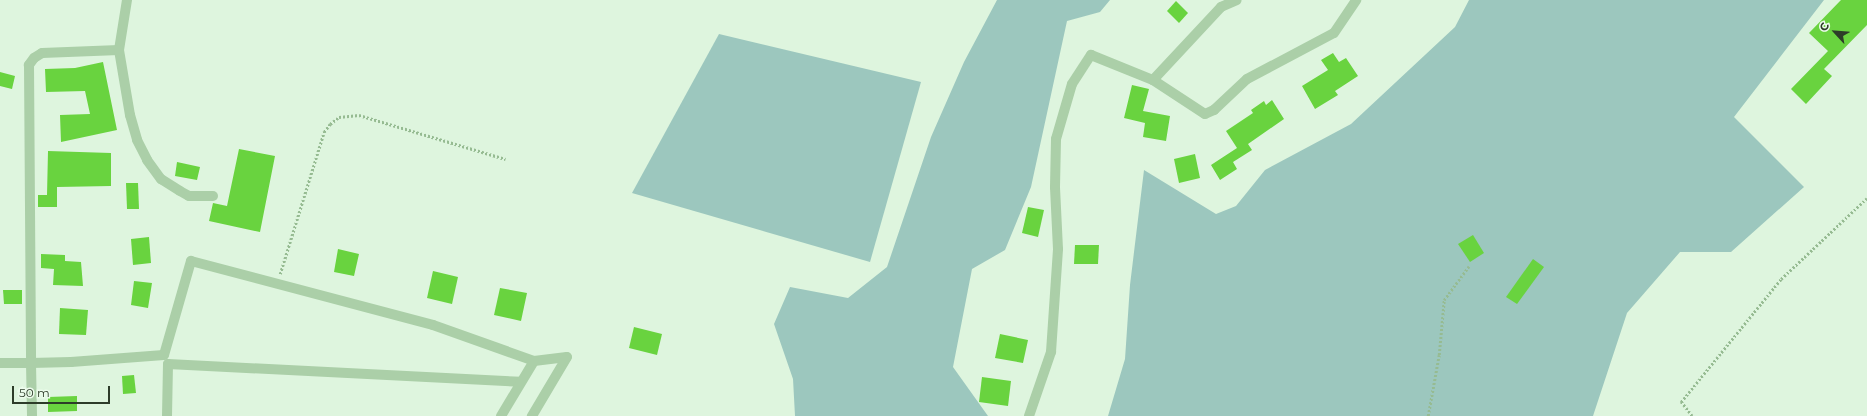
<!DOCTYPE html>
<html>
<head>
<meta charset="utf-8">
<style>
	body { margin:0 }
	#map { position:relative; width:1867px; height:416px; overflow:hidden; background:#def5de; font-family:Montserrat,sans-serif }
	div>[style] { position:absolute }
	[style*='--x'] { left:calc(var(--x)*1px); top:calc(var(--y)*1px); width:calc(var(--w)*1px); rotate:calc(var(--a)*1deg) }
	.green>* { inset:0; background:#9cc7be }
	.building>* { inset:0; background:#69d33f }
	.path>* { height:2.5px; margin-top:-1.25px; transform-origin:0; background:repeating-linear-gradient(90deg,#96bb92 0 2px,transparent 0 4px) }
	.minor>* { height:10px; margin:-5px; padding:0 5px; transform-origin:5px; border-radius:5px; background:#abcfa8 }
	span { translate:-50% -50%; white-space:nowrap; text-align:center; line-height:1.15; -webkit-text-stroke:3px #ecfcec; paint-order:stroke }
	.north { position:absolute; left:1815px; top:12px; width:40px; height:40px; -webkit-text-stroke:3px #ecfcec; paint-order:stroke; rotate:296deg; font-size:11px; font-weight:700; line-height:16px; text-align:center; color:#2d3c29 }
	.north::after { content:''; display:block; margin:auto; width:14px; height:18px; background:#2d3c29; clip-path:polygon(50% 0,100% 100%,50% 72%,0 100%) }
	.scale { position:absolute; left:12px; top:386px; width:98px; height:18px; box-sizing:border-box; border:2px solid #2d3c29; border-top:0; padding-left:5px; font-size:12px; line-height:14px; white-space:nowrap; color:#2d3c29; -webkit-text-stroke:3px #ecfcec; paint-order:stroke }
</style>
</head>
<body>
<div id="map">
	<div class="green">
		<div style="clip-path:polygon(997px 0,1110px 0,1100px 12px,1067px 21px,1031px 187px,1005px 250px,972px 269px,953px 367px,988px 416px,795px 416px,793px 379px,774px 324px,790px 287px,848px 298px,887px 267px,931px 137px,964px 62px)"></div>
		<div style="clip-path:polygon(1469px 0,1824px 0,1734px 117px,1804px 187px,1731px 252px,1680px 252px,1627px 313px,1593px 416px,1108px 416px,1125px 359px,1130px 285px,1144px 170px,1216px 214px,1236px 206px,1265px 170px,1351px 124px,1455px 27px)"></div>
		<div style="clip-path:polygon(719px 34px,921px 82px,870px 262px,632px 193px)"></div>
	</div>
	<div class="building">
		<div style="clip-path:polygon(1841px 0,1867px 0,1867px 25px,1824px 69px,1832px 76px,1806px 104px,1791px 89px,1828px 51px,1809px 33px)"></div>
		<div style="clip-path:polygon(1176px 1px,1188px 13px,1179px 23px,1167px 11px)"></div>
		<div style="clip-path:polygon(1333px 53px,1339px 62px,1346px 58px,1358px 76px,1335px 91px,1338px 95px,1315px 109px,1302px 86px,1328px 70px,1321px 60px)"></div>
		<div style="clip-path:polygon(103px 62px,117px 130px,61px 142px,60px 115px,90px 114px,85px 91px,46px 92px,45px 69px,75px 68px)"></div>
		<div style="clip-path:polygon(0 72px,15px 76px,12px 89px,0 86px)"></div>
		<div style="clip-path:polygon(1132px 85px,1149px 89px,1143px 111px,1170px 116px,1166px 141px,1143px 137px,1145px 123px,1124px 118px)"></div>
		<div style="clip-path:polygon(1272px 100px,1284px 119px,1248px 144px,1252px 150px,1233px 162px,1237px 169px,1220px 180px,1211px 165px,1237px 148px,1226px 131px,1253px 113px,1251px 110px,1264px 101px,1266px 105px)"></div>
		<div style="clip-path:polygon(239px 149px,275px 156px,260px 232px,209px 221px,213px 203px,227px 206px)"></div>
		<div style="clip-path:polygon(48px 151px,111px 153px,111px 186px,57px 187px,57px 207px,38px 207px,38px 195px,47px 195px)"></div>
		<div style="clip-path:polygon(1195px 154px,1200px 178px,1179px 183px,1174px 159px)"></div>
		<div style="clip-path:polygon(177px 162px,200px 167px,197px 180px,175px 176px)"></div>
		<div style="clip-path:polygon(126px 183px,138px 183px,139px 209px,127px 209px)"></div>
		<div style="clip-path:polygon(1028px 207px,1044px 210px,1038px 237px,1022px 233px)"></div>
		<div style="clip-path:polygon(1473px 235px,1484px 253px,1470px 262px,1458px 244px)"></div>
		<div style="clip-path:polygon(149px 237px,151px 263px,133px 265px,131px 239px)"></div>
		<div style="clip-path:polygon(1075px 245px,1099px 245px,1098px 264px,1074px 264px)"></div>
		<div style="clip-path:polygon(338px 249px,359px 254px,354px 276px,334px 272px)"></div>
		<div style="clip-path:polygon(41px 254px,65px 255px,65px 261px,81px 262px,83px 286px,53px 285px,54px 269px,41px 268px)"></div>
		<div style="clip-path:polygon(1533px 259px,1544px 267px,1517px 304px,1506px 297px)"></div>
		<div style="clip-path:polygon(433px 271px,458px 277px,452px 304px,427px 298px)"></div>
		<div style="clip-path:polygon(134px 281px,152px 283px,148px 308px,131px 305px)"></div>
		<div style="clip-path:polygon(500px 288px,527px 293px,521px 321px,494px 315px)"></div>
		<div style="clip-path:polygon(3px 290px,22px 290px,22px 304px,4px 304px)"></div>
		<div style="clip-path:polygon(60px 308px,88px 310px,86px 335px,59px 334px)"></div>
		<div style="clip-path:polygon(634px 327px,662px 334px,657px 355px,629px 348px)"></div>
		<div style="clip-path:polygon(1000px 334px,1028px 340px,1023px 363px,995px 358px)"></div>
		<div style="clip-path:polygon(134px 375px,136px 393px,123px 394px,122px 376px)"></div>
		<div style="clip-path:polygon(982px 377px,1011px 381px,1008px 406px,979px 402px)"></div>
		<div style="clip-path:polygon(77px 396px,77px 411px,48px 412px,48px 397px)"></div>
	</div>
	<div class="path">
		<div style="--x:280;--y:274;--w:149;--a:-72.8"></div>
		<div style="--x:324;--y:132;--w:10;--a:-53"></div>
		<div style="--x:330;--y:124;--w:11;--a:-38"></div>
		<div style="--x:339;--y:117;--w:20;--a:-6"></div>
		<div style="--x:359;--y:115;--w:153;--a:16.7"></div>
		<div style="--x:1428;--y:416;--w:62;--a:-79.8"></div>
		<div style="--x:1439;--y:355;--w:55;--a:-84.8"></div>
		<div style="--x:1444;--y:300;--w:42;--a:-53.7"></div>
		<div style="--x:1692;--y:416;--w:18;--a:-128"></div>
		<div style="--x:1681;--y:402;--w:159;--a:-50.9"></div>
		<div style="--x:1781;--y:279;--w:118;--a:-43.3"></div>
	</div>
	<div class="minor">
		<div style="--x:127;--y:0;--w:51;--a:99.1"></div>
		<div style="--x:119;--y:50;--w:77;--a:177.8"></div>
		<div style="--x:42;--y:53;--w:9;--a:148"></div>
		<div style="--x:34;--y:58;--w:9;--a:126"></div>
		<div style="--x:29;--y:65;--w:298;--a:89.6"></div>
		<div style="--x:31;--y:363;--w:40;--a:-1.4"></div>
		<div style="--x:71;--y:362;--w:93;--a:-4.3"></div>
		<div style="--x:164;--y:355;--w:98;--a:-74"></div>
		<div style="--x:191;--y:261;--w:250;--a:14.8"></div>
		<div style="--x:433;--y:325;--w:107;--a:19.6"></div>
		<div style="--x:534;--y:361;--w:33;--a:-7"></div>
		<div style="--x:567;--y:357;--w:69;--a:120.7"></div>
		<div style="--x:119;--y:50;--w:66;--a:80.4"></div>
		<div style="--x:130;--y:115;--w:26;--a:74"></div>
		<div style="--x:137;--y:140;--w:22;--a:63"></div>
		<div style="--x:147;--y:160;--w:24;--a:54"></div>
		<div style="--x:161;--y:179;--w:22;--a:32"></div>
		<div style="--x:180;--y:191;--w:10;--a:29"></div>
		<div style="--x:189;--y:196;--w:24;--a:0"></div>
		<div style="--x:1153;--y:80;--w:62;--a:33.2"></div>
		<div style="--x:1205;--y:114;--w:10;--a:-24"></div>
		<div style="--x:1214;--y:110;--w:45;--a:-43.2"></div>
		<div style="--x:1247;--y:79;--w:98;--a:-27.9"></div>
		<div style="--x:1334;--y:33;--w:40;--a:-56"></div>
		<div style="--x:0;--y:363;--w:31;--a:0"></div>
		<div style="--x:31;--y:363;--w:53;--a:88.9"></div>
		<div style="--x:167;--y:416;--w:52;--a:-88.9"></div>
		<div style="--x:168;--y:364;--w:353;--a:2.9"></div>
		<div style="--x:501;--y:416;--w:64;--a:-59"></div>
		<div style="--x:1029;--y:416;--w:68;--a:-71"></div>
		<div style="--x:1051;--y:352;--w:103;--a:-86.1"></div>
		<div style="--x:1058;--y:249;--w:62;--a:-92.8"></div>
		<div style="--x:1055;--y:187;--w:48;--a:-88.8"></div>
		<div style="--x:1056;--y:139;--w:57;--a:-73.8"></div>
		<div style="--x:1072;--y:84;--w:35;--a:-57"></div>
		<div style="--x:1091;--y:55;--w:67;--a:22"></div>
		<div style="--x:1153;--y:80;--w:100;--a:-47"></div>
		<div style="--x:1221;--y:7;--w:17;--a:-24"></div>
	</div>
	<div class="north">С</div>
	<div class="scale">50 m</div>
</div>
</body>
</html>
